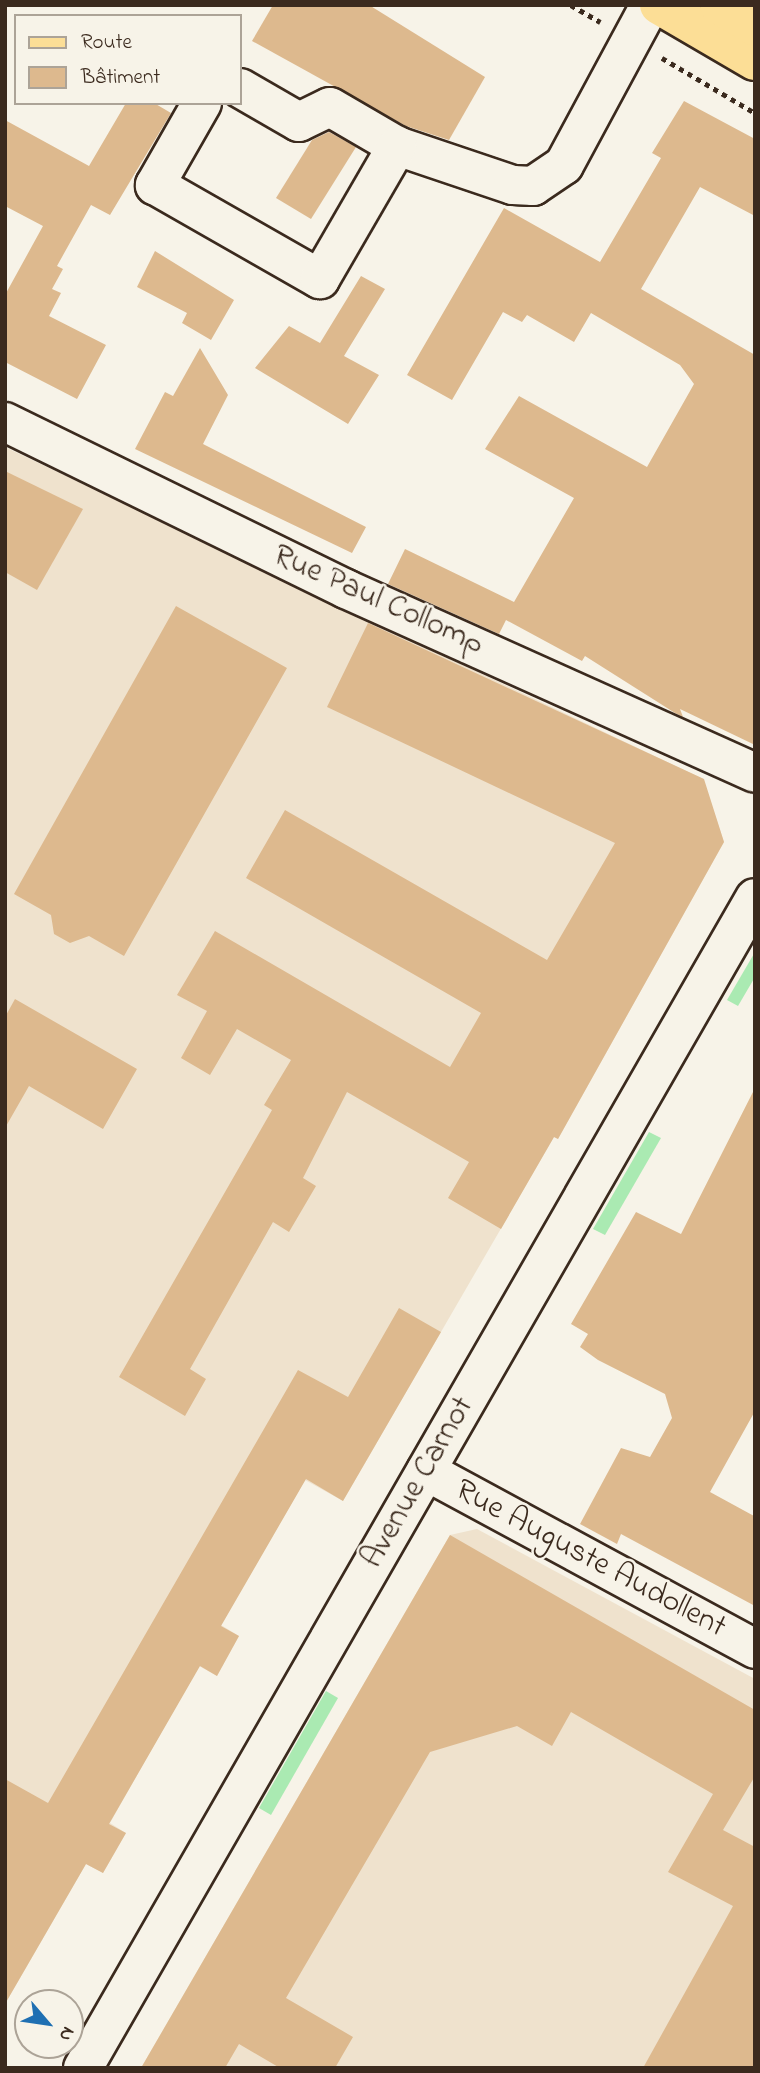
<!DOCTYPE html>
<html>
<head>
<meta charset="utf-8">
<style>
	body { margin:0 }
	#map { position:relative; width:760px; height:2073px; overflow:hidden; background:#f7f3e8; font-family:"Indie Flower",sans-serif }
	div>[style] { position:absolute }
	[style*='--x'] { left:calc(var(--x)*1px); top:calc(var(--y)*1px); width:calc(var(--w)*1px); rotate:calc(var(--a)*1deg) }
	.built>* { inset:0; background:#efe2cd }
	.green>* { inset:0; background:#aaeab2 }
	.building>* { inset:0; background:#ddb98e }
	.path>* { height:4.5px; margin-top:-2.25px; transform-origin:0; background:repeating-linear-gradient(90deg,#3b2a1e 0 5px,transparent 0 10px) }
	.roads { filter:drop-shadow(2px 0 #3b2a1e) drop-shadow(-2px 0 #3b2a1e) drop-shadow(0 2px #3b2a1e) drop-shadow(0 -2px #3b2a1e) }
	.minor>* { height:38px; margin:-19px; padding:0 19px; transform-origin:19px; border-radius:19px; background:#f7f3e8 }
	.major>* { height:38px; margin:-19px; padding:0 19px; transform-origin:19px; border-radius:19px; background:#fcde96 }
	span { translate:-50% -50%; white-space:nowrap; text-align:center; line-height:1.15; -webkit-text-stroke:5px #f7f3e8; paint-order:stroke }
	.street-label { font-size:32px; color:#3b2a1e }
	.frame { position:absolute; inset:0; border:7px solid #3b2a1e; pointer-events:none }
	.legend { position:absolute; left:14px; top:14px; width:228px; height:91px; box-sizing:border-box; background:#f7f3e8; border:2px solid #aca397; margin:0; padding:9px 12px; list-style:none; font-size:21px; color:#3b2a1e }
	.legend li { display:flex; align-items:center; gap:14px; height:35px }
	.legend b { width:35px; border:2px solid #aca397 }
	.north { position:absolute; left:14px; top:1989px; width:70px; height:70px; box-sizing:border-box; background:#f7f3e8; border:2px solid #aca397; border-radius:50%; rotate:119deg; font-size:19px; font-weight:700; line-height:28px; text-align:center; color:#3b2a1e }
	.north::after { content:''; display:block; margin:auto; width:24px; height:32px; background:#1f6fb2; clip-path:polygon(50% 0,100% 100%,50% 72%,0 100%) }
</style>
</head>
<body>
<div id="map">
	<div class="built">
		<div style="clip-path:polygon(5px 447px,703px 779px,724px 842px,558px 1139px,554px 1137px,343px 1501px,305px 1480px,221px 1625px,239px 1636px,217px 1676px,199px 1666px,110px 1823px,126px 1833px,103px 1873px,86px 1864px,5px 2004px)"></div>
		<div style="clip-path:polygon(477px 1529px,755px 1679px,755px 2068px,141px 2068px,450px 1535px)"></div>
	</div>
	<div class="green">
		<div style="clip-path:polygon(755px 952px,755px 977px,738px 1006px,727px 1000px)"></div>
		<div style="clip-path:polygon(649px 1132px,661px 1138px,605px 1235px,593px 1229px)"></div>
		<div style="clip-path:polygon(326px 1691px,338px 1698px,271px 1815px,259px 1808px)"></div>
	</div>
	<div class="building">
		<div style="clip-path:polygon(273px 5px,369px 5px,485px 77px,449px 140px,406px 126px,252px 41px)"></div>
		<div style="clip-path:polygon(684px 101px,755px 139px,755px 216px,700px 187px,641px 289px,755px 355px,755px 745px,680px 709px,683px 717px,675px 713px,585px 656px,582px 661px,506px 620px,499px 634px,388px 584px,405px 549px,514px 602px,574px 498px,485px 449px,519px 396px,647px 467px,694px 384px,680px 365px,591px 313px,574px 342px,527px 315px,522px 322px,503px 312px,452px 400px,407px 375px,504px 208px,600px 262px,661px 158px,652px 153px)"></div>
		<div style="clip-path:polygon(126px 103px,154px 103px,171px 113px,110px 215px,91px 205px,57px 266px,63px 269px,52px 289px,61px 293px,49px 316px,106px 345px,77px 399px,5px 362px,5px 295px,43px 226px,5px 206px,5px 120px,89px 166px)"></div>
		<div style="clip-path:polygon(329px 132px,356px 147px,311px 219px,276px 198px,312px 140px)"></div>
		<div style="clip-path:polygon(155px 251px,234px 300px,211px 340px,182px 323px,187px 313px,137px 287px)"></div>
		<div style="clip-path:polygon(361px 276px,385px 289px,344px 356px,379px 375px,348px 424px,255px 368px,289px 326px,320px 343px)"></div>
		<div style="clip-path:polygon(200px 348px,228px 395px,203px 444px,366px 527px,352px 553px,135px 449px,165px 392px,173px 396px)"></div>
		<div style="clip-path:polygon(5px 471px,83px 509px,37px 590px,5px 572px)"></div>
		<div style="clip-path:polygon(176px 606px,287px 668px,124px 956px,89px 936px,70px 943px,54px 934px,51px 915px,14px 894px)"></div>
		<div style="clip-path:polygon(368px 623px,704px 779px,724px 842px,558px 1139px,554px 1137px,501px 1229px,448px 1198px,469px 1162px,347px 1092px,303px 1178px,316px 1186px,289px 1232px,273px 1222px,190px 1369px,206px 1379px,185px 1416px,119px 1377px,272px 1110px,264px 1105px,291px 1060px,237px 1029px,210px 1075px,181px 1058px,207px 1011px,177px 995px,215px 931px,450px 1067px,481px 1013px,246px 878px,285px 810px,547px 960px,615px 843px,327px 707px)"></div>
		<div style="clip-path:polygon(15px 999px,137px 1069px,103px 1129px,29px 1086px,5px 1128px,5px 1017px)"></div>
		<div style="clip-path:polygon(755px 1088px,755px 1411px,710px 1492px,754px 1516px,755px 1606px,621px 1534px,617px 1544px,580px 1524px,621px 1448px,650px 1457px,672px 1418px,665px 1394px,598px 1360px,580px 1347px,588px 1334px,571px 1324px,636px 1212px,681px 1234px)"></div>
		<div style="clip-path:polygon(399px 1308px,441px 1332px,343px 1501px,306px 1479px,221px 1626px,239px 1636px,217px 1676px,200px 1666px,109px 1824px,126px 1833px,103px 1873px,86px 1864px,5px 2004px,5px 1779px,48px 1803px,298px 1370px,348px 1397px)"></div>
		<div style="clip-path:polygon(450px 1535px,755px 1710px,755px 1776px,723px 1830px,755px 1847px,755px 2068px,643px 2068px,733px 1906px,668px 1872px,713px 1794px,571px 1712px,552px 1746px,517px 1726px,430px 1752px,286px 1998px,353px 2037px,335px 2068px,280px 2068px,239px 2044px,225px 2068px,141px 2068px)"></div>
	</div>
	<div class="path">
		<div style="--x:571;--y:5;--w:34;--a:30"></div>
		<div style="--x:662;--y:58;--w:108;--a:30.6"></div>
	</div>
	<div class="roads">
		<div class="minor">
			<div style="--x:240;--y:88;--w:68;--a:30"></div>
			<div style="--x:299;--y:122;--w:34;--a:-26"></div>
			<div style="--x:330;--y:107;--w:78;--a:30.2"></div>
			<div style="--x:397;--y:146;--w:122;--a:18.6"></div>
			<div style="--x:513;--y:185;--w:20;--a:3"></div>
			<div style="--x:533;--y:186;--w:37;--a:-34"></div>
			<div style="--x:564;--y:165;--w:182;--a:-61.7"></div>
			<div style="--x:202;--y:103;--w:95;--a:119.8"></div>
			<div style="--x:155;--y:185;--w:190;--a:29.7"></div>
			<div style="--x:320;--y:279;--w:154;--a:-59.9"></div>
			<div style="--x:5;--y:422;--w:380;--a:26.1"></div>
			<div style="--x:346;--y:589;--w:448;--a:24.2"></div>
			<div style="--x:426;--y:1471;--w:374;--a:28.4"></div>
			<div style="--x:83;--y:2068;--w:1349;--a:-60.13"></div>
		</div>
		<div class="major">
			<div style="--x:659;--y:5;--w:111;--a:30.3"></div>
			<div style="--x:719;--y:5;--w:42;--a:31.4"></div>
		</div>
	</div>
	<div class="street-label">
		<span style="left:378px;top:601px;rotate:24deg">Rue Paul Collomp</span>
		<span style="left:419px;top:1483px;rotate:-60deg">Avenue Carnot</span>
		<span style="left:590px;top:1560px;rotate:28deg">Rue Auguste Audollent</span>
	</div>
	<div class="frame"></div>
	<ul class="legend">
	<li><b style="height:9px;background:#fcde96"></b>Route</li>
	<li><b style="height:19px;background:#ddb98e"></b>Bâtiment</li>
	</ul>
	<div class="north">N</div>
</div>
</body>
</html>
